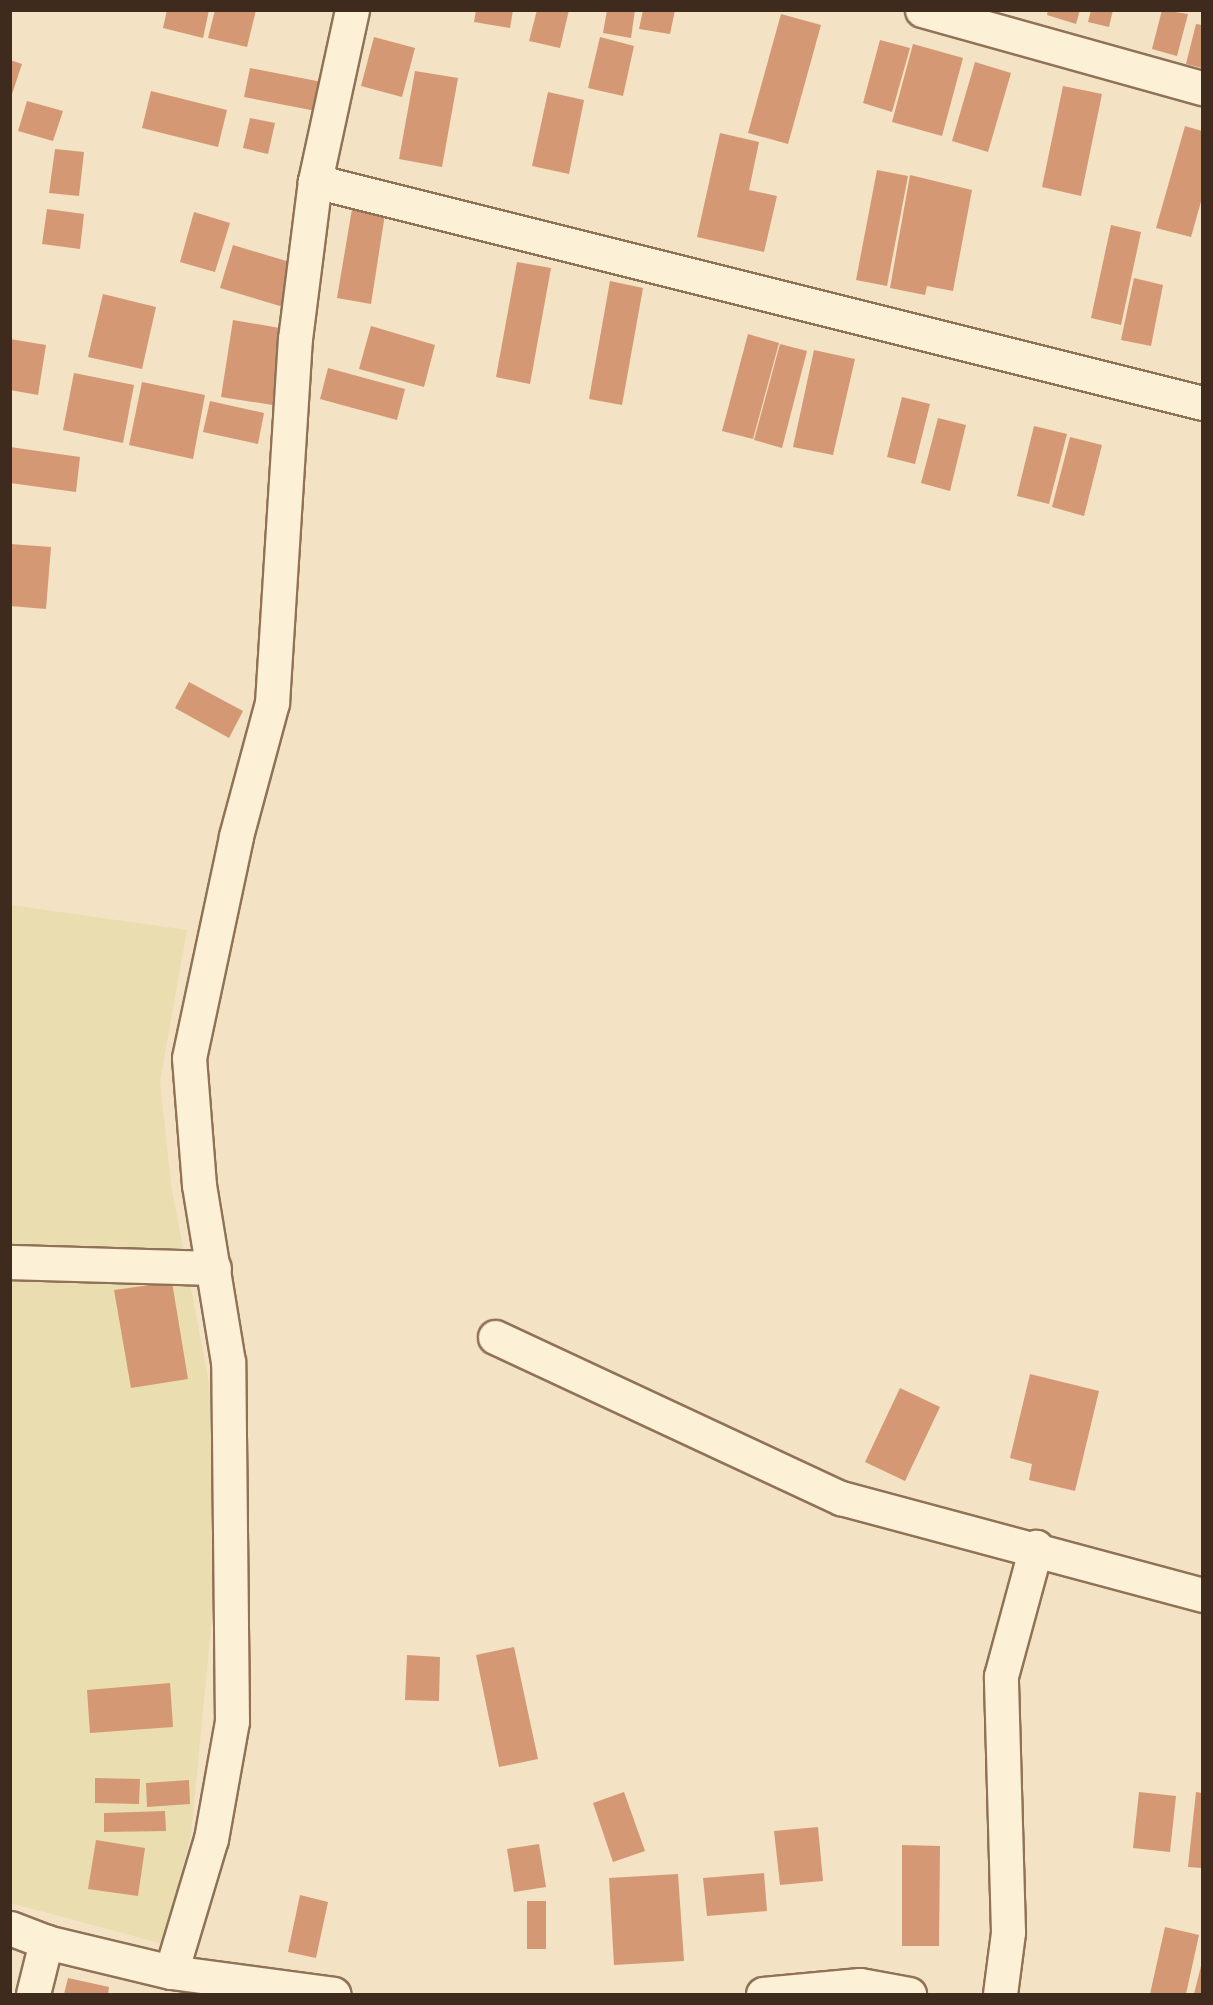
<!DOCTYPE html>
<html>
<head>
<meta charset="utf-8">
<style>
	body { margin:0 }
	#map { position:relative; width:1213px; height:2005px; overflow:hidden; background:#f3e2c3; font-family:"Noto Serif",serif }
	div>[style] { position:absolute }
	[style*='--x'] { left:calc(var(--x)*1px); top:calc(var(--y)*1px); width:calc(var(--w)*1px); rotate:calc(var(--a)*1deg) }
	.farmland>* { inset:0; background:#eaddaf }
	.building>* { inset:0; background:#d59874 }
	.roads { filter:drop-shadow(2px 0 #907257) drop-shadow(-2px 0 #907257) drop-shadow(0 2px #907257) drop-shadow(0 -2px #907257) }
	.minor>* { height:33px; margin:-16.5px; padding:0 16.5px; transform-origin:16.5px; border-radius:16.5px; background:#fcf0d7 }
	span { translate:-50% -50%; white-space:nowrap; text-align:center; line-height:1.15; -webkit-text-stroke:5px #f9edd4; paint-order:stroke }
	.frame { position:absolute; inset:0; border:12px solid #3e2b1d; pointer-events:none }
</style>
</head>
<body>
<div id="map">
	<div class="farmland">
		<div style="clip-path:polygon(11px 905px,187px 930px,160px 1081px,171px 1185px,209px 1383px,216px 1577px,191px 1834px,163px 1944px,11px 1903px)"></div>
	</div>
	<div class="building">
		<div style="clip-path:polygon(167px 10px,209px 10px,203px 38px,163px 28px)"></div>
		<div style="clip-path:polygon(215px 10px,256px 10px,247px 47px,208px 38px)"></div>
		<div style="clip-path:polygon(476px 10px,513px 10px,510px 28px,474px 22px)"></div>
		<div style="clip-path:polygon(537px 10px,569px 10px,560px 48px,529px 41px)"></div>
		<div style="clip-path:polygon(607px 10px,635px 10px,631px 38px,603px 33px)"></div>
		<div style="clip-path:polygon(643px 10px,675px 10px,670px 34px,639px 29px)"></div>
		<div style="clip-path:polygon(1048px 10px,1080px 10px,1076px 24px,1047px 15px)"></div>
		<div style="clip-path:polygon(1091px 10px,1113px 10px,1109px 27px,1088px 22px)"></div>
		<div style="clip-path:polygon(1162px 10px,1188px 14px,1177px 56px,1152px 49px)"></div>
		<div style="clip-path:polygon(781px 14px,821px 25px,788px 144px,748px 133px)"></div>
		<div style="clip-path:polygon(1196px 24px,1202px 25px,1202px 68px,1186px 64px)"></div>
		<div style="clip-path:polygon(374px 37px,415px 48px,402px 97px,361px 86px)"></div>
		<div style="clip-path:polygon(600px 37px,634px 46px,623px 96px,588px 88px)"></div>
		<div style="clip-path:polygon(880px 40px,910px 48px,892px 112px,863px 103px)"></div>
		<div style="clip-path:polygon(913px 44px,963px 58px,942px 136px,892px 122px)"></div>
		<div style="clip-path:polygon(10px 60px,22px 64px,11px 97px,10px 97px)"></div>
		<div style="clip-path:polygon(975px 62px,1011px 73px,988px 152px,952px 141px)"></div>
		<div style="clip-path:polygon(250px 68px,327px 83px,321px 112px,244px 97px)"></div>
		<div style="clip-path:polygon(415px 71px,458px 78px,442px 167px,399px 159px)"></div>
		<div style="clip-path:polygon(1063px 86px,1102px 94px,1081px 196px,1042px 187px)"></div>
		<div style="clip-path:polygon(151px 91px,227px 110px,218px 147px,142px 128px)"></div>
		<div style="clip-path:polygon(548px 92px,584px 100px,569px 174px,532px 166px)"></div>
		<div style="clip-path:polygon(27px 101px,63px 111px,53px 141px,18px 131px)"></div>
		<div style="clip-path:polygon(250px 118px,275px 123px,268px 154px,243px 148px)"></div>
		<div style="clip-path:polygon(1185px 126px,1202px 131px,1202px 198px,1191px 237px,1156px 228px)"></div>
		<div style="clip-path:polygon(720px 133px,759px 142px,749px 190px,777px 196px,764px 252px,697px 237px)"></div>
		<div style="clip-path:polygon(55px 149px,84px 152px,79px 196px,49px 193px)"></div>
		<div style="clip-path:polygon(877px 170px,908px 176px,887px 286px,856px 280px)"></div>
		<div style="clip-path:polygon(910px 175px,972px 190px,953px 291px,927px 286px,925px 295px,890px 288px)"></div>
		<div style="clip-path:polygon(47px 209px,84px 214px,80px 249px,42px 244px)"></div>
		<div style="clip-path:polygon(352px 209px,385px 214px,371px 304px,337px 298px)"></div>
		<div style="clip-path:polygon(194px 212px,230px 223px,215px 272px,180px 262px)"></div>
		<div style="clip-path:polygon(1111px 225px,1141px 232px,1121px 325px,1091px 318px)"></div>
		<div style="clip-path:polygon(233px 245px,303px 266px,290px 309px,220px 288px)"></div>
		<div style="clip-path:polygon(517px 262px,551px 268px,530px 384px,496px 377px)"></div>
		<div style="clip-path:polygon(1134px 278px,1163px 285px,1151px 346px,1121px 340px)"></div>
		<div style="clip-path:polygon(610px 281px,643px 288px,622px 405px,589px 399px)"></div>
		<div style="clip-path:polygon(103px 294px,156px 307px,142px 369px,88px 357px)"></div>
		<div style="clip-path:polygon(233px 320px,291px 330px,279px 406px,221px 397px)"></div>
		<div style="clip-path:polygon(371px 326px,435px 345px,424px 387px,359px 369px)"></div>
		<div style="clip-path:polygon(748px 334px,779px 343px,753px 439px,722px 431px)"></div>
		<div style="clip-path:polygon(10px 339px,46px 345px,38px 395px,10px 390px)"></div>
		<div style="clip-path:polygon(780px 344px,807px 351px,782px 448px,754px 440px)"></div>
		<div style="clip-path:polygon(814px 350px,855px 359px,833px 455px,793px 447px)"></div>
		<div style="clip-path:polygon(328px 368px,405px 389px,397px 420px,320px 399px)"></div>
		<div style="clip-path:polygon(74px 373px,134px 385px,123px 443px,63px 430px)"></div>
		<div style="clip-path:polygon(142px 382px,205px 395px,193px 459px,129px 445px)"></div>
		<div style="clip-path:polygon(902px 397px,930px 404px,915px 464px,887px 457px)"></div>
		<div style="clip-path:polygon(210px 401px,264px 413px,258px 444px,203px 432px)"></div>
		<div style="clip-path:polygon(938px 418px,966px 425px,950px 491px,921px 483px)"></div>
		<div style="clip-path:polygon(1034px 426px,1067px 434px,1049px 504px,1017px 496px)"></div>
		<div style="clip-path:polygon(1070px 437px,1102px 445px,1084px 516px,1052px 507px)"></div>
		<div style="clip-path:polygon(10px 447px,80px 457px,76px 492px,10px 483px)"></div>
		<div style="clip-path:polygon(10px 544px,51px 547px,46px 609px,10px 606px)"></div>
		<div style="clip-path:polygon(189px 682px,243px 711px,229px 738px,175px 708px)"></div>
		<div style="clip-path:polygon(172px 1282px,188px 1379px,131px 1388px,114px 1290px)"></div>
		<div style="clip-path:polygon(1030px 1374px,1099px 1391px,1075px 1491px,1029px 1480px,1032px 1464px,1010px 1458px)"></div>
		<div style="clip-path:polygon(900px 1388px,940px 1407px,905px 1481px,865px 1462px)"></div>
		<div style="clip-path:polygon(514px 1647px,538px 1759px,499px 1767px,476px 1655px)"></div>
		<div style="clip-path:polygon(407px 1655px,440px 1657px,439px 1701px,405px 1700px)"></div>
		<div style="clip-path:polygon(170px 1683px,173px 1727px,90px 1733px,87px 1690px)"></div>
		<div style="clip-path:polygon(95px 1778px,140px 1779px,139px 1804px,95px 1803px)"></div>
		<div style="clip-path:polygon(189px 1780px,190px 1804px,147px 1807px,146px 1783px)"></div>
		<div style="clip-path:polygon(624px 1792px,645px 1851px,613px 1862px,593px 1803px)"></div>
		<div style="clip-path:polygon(1139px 1792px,1176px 1796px,1170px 1852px,1133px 1848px)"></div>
		<div style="clip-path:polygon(1196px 1792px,1202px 1793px,1202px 1868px,1188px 1867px)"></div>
		<div style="clip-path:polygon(165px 1811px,166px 1831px,104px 1832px,104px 1813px)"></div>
		<div style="clip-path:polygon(818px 1827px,823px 1881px,780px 1885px,774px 1831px)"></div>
		<div style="clip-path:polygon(96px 1840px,145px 1848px,138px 1896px,88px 1889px)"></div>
		<div style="clip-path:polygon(539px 1844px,546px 1887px,514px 1892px,507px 1849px)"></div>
		<div style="clip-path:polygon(902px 1845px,940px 1846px,939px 1946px,902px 1946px)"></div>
		<div style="clip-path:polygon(764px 1873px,767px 1911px,707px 1916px,703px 1878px)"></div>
		<div style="clip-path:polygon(678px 1874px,684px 1961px,614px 1965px,609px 1878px)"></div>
		<div style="clip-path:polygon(300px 1895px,328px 1902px,316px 1958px,288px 1952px)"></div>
		<div style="clip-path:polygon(527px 1901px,546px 1901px,546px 1949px,527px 1949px)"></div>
		<div style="clip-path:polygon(1165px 1927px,1199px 1935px,1186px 1994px,1150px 1994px)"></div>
		<div style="clip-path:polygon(1202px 1962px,1202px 1994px,1194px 1994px)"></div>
		<div style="clip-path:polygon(68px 1978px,109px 1987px,108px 1994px,64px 1994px)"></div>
	</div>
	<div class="roads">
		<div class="minor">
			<div style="--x:922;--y:10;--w:291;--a:15.6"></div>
			<div style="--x:315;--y:181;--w:914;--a:14.05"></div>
			<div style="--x:10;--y:1262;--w:204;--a:1.7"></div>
			<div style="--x:495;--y:1337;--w:382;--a:25"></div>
			<div style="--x:841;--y:1498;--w:374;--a:15"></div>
			<div style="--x:10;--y:1928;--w:39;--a:21"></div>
			<div style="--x:46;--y:1942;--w:129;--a:13.5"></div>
			<div style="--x:171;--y:1972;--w:164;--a:7.7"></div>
			<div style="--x:171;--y:1972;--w:139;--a:-73.3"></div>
			<div style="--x:211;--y:1839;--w:120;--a:-79.9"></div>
			<div style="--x:232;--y:1721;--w:359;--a:-90.6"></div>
			<div style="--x:228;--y:1362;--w:179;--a:-99.3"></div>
			<div style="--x:199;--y:1185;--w:127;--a:-94.5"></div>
			<div style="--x:189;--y:1058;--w:227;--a:-78"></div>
			<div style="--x:236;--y:836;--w:138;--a:-74.9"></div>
			<div style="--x:272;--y:703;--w:365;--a:-86.4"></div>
			<div style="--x:295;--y:339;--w:159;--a:-82.8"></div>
			<div style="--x:315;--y:181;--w:175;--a:-77.8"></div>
			<div style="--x:33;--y:1994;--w:54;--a:-76"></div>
			<div style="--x:763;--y:1994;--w:97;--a:-5.3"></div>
			<div style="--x:860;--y:1985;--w:50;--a:10.4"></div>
			<div style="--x:1000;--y:1994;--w:63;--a:-82.6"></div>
			<div style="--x:1008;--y:1932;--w:256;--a:-91.6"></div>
			<div style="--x:1001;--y:1676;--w:134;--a:-74.8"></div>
		</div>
	</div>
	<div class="frame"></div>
</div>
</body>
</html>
